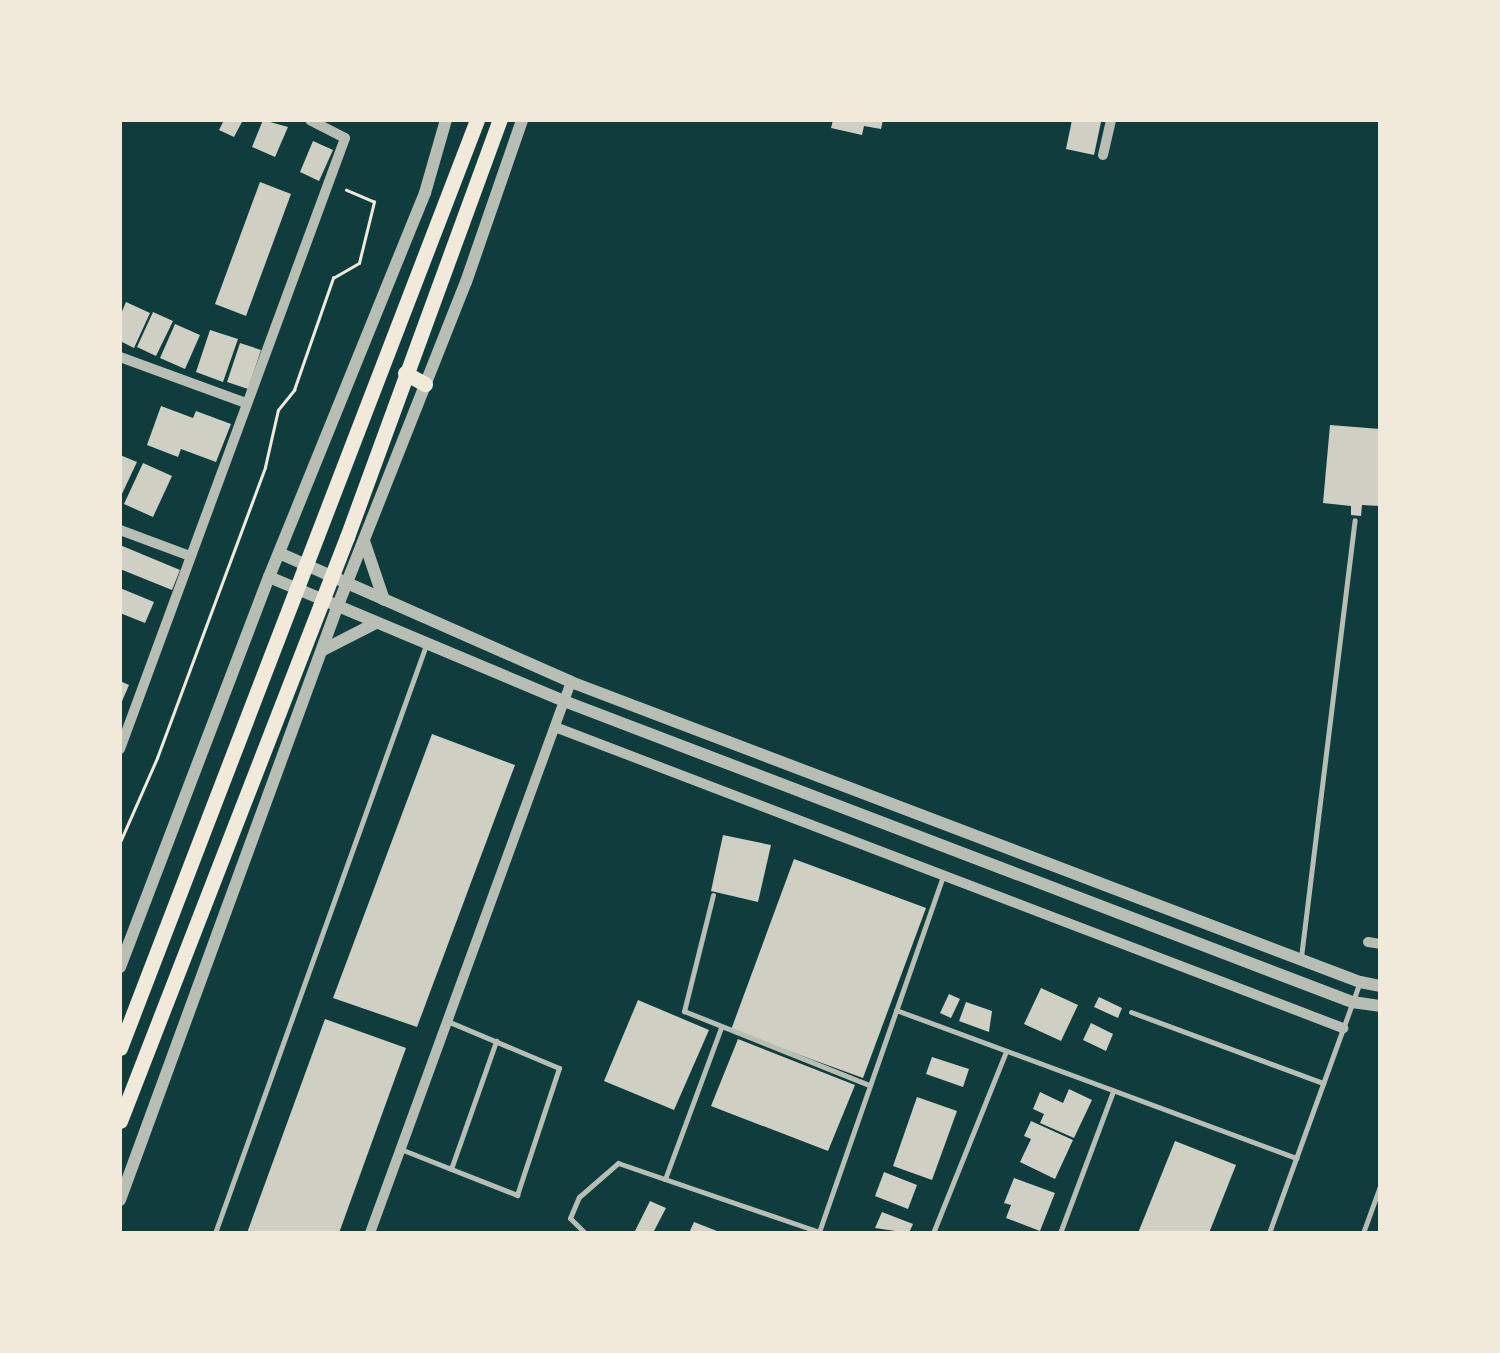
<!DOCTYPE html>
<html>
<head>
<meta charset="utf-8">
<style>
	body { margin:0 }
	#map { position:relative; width:1500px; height:1353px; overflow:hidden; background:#0f3d3e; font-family:"DM Sans",sans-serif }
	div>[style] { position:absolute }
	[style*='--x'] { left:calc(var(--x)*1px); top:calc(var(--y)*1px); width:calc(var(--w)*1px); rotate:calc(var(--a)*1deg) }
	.building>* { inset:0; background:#cfcfc3 }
	.path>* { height:2.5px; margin:-1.25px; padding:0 1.25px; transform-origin:1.25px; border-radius:1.25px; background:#f1e9da }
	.service>* { height:5px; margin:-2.5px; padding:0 2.5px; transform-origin:2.5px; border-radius:2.5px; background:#b8beb3 }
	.minor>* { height:10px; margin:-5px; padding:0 5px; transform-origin:5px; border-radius:5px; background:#b8beb3 }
	.tertiary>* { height:12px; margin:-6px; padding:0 6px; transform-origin:6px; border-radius:6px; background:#b8beb3 }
	.trunk>* { height:15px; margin:-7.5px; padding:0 7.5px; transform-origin:7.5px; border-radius:7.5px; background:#f1e9da }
	span { translate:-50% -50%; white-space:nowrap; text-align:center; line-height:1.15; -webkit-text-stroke:9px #f1e9da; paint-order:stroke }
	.frame { position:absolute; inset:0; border:122px solid #f1e9da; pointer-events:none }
</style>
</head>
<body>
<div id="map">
	<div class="building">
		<div style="clip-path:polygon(224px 120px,243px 120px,234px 137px,219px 130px)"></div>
		<div style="clip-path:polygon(263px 120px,288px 127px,275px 157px,252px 147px)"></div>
		<div style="clip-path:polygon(833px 120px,883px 120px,881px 129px,864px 126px,862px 135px,831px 128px)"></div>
		<div style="clip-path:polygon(1072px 120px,1101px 122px,1094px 155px,1066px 149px)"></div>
		<div style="clip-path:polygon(313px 141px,333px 150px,319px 181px,300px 172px)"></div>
		<div style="clip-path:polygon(260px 182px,291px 194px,246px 316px,215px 304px)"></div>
		<div style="clip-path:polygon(126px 302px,150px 313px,134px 348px,120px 341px,120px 316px)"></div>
		<div style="clip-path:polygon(153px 312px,173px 321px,156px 356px,137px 347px)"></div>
		<div style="clip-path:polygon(175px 324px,200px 335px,185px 369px,160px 358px)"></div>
		<div style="clip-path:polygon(210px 330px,238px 339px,223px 382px,196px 372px)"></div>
		<div style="clip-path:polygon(240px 343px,261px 350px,248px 389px,227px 382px)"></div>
		<div style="clip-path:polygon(161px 406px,193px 418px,196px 411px,231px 424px,216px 462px,181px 449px,178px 457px,147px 445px)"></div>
		<div style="clip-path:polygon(1330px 425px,1380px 429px,1380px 506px,1362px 505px,1361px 516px,1351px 515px,1351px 506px,1323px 503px)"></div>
		<div style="clip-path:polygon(120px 455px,137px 462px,120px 498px)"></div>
		<div style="clip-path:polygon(143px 463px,172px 476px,153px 517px,124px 504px)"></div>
		<div style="clip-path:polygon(120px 545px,180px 570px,172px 590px,120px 569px)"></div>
		<div style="clip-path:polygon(120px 588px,154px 602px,145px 623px,120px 613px)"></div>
		<div style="clip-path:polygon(120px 681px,129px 685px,120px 706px)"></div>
		<div style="clip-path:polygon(432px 734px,515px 765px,417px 1027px,333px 998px)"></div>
		<div style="clip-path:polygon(723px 835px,771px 845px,758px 902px,711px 891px)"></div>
		<div style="clip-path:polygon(794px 859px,926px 908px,863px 1078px,731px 1030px)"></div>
		<div style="clip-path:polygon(1041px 988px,1078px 1005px,1061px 1041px,1024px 1024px)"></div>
		<div style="clip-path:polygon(949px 994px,960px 999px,951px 1018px,940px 1013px)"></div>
		<div style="clip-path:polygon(1099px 997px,1122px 1008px,1118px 1018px,1094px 1007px)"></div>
		<div style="clip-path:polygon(638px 1000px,709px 1030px,674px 1110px,604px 1081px)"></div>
		<div style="clip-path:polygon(966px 1002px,992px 1011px,989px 1032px,959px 1021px)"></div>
		<div style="clip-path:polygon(325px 1019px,406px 1048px,339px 1233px,247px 1233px)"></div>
		<div style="clip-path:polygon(1091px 1023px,1113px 1034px,1106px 1051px,1083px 1040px)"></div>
		<div style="clip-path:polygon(738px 1039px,855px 1085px,828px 1151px,711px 1106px)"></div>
		<div style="clip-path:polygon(932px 1057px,969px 1069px,963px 1087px,926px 1074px)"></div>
		<div style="clip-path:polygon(1069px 1089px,1092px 1100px,1074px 1138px,1040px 1123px,1044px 1114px,1033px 1109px,1040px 1092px,1063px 1103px)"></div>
		<div style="clip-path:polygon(917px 1097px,957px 1111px,932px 1180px,893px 1166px)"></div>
		<div style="clip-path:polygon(1031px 1121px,1073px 1140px,1055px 1179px,1020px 1162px,1031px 1139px,1024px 1136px)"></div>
		<div style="clip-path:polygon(1175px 1141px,1236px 1165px,1209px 1233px,1138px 1233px)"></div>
		<div style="clip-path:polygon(884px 1172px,917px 1185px,908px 1209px,875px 1196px)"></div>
		<div style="clip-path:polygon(1014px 1178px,1055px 1193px,1040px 1231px,1006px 1218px,1011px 1205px,1004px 1203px)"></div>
		<div style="clip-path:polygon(650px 1201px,666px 1208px,653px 1233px,634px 1233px)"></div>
		<div style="clip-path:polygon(882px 1212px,913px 1224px,909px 1233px,875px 1228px)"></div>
		<div style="clip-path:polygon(694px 1222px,722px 1233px,689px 1233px)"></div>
	</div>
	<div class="path">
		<div style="--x:120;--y:842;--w:92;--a:-66.2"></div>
		<div style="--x:157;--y:758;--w:310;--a:-69.6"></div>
		<div style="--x:265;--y:467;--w:58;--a:-77.2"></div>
		<div style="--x:278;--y:410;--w:26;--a:-51"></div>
		<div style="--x:294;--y:390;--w:119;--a:-70.8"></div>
		<div style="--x:333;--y:278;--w:30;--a:-30"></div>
		<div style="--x:359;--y:263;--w:63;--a:-76.2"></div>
		<div style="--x:374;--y:202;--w:30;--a:-157"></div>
	</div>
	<div class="service">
		<div style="--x:713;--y:895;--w:120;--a:104"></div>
		<div style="--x:684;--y:1011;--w:199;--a:21.8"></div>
		<div style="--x:1301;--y:957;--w:440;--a:-83"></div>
		<div style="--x:896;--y:1010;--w:427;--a:20.3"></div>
		<div style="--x:1131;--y:1012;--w:205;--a:20.3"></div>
		<div style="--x:403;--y:1150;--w:123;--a:21.5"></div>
		<div style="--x:517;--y:1195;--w:134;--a:-71.7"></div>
		<div style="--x:559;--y:1068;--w:121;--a:-157.2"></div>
		<div style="--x:451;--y:1169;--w:136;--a:-70.6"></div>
		<div style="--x:665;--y:1179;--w:161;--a:-69.7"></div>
		<div style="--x:819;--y:1232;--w:377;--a:-70.8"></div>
		<div style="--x:215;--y:1233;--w:625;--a:-70.26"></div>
		<div style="--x:585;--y:1233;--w:21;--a:-135"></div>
		<div style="--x:570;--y:1218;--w:23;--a:-67"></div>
		<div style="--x:579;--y:1197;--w:52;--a:-41.1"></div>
		<div style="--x:618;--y:1163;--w:213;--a:18.9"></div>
		<div style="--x:933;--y:1233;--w:196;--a:-68.1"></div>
		<div style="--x:1060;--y:1233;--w:152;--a:-69.5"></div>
		<div style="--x:1269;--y:1233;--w:267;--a:-70.1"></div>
		<div style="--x:1363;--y:1233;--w:50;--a:-70.1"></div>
	</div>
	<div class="minor">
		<div style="--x:1103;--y:155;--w:36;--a:-77"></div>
		<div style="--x:120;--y:357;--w:134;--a:20.1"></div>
		<div style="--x:120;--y:530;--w:75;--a:20.4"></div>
		<div style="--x:555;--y:727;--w:844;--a:20.91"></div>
		<div style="--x:120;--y:749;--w:651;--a:-69.78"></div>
		<div style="--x:345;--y:138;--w:39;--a:-153"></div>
		<div style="--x:1368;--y:942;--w:12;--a:9"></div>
		<div style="--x:370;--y:1233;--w:587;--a:-69.96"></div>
	</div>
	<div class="tertiary">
		<div style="--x:364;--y:541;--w:62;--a:71.3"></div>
		<div style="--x:279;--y:553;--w:319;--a:23.8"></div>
		<div style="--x:571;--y:682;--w:844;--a:20.82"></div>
		<div style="--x:1360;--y:982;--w:20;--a:11"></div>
		<div style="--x:269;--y:577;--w:320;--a:22.8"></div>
		<div style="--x:564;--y:701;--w:844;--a:20.91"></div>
		<div style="--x:1352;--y:1002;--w:28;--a:8"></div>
		<div style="--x:323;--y:650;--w:59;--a:-27"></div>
		<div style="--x:120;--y:967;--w:417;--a:-69.1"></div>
		<div style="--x:269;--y:577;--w:414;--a:-67.9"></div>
		<div style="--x:425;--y:193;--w:76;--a:-74"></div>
		<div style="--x:120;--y:1200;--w:634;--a:-69.88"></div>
		<div style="--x:338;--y:605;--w:347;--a:-68.4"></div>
		<div style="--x:466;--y:282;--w:171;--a:-70.9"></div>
	</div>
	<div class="trunk">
		<div style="--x:405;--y:373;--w:23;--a:29"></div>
		<div style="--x:120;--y:1048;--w:994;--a:-68.96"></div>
		<div style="--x:120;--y:1121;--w:627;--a:-68.76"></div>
		<div style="--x:347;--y:537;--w:444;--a:-69.9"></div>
	</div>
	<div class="frame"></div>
</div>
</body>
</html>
